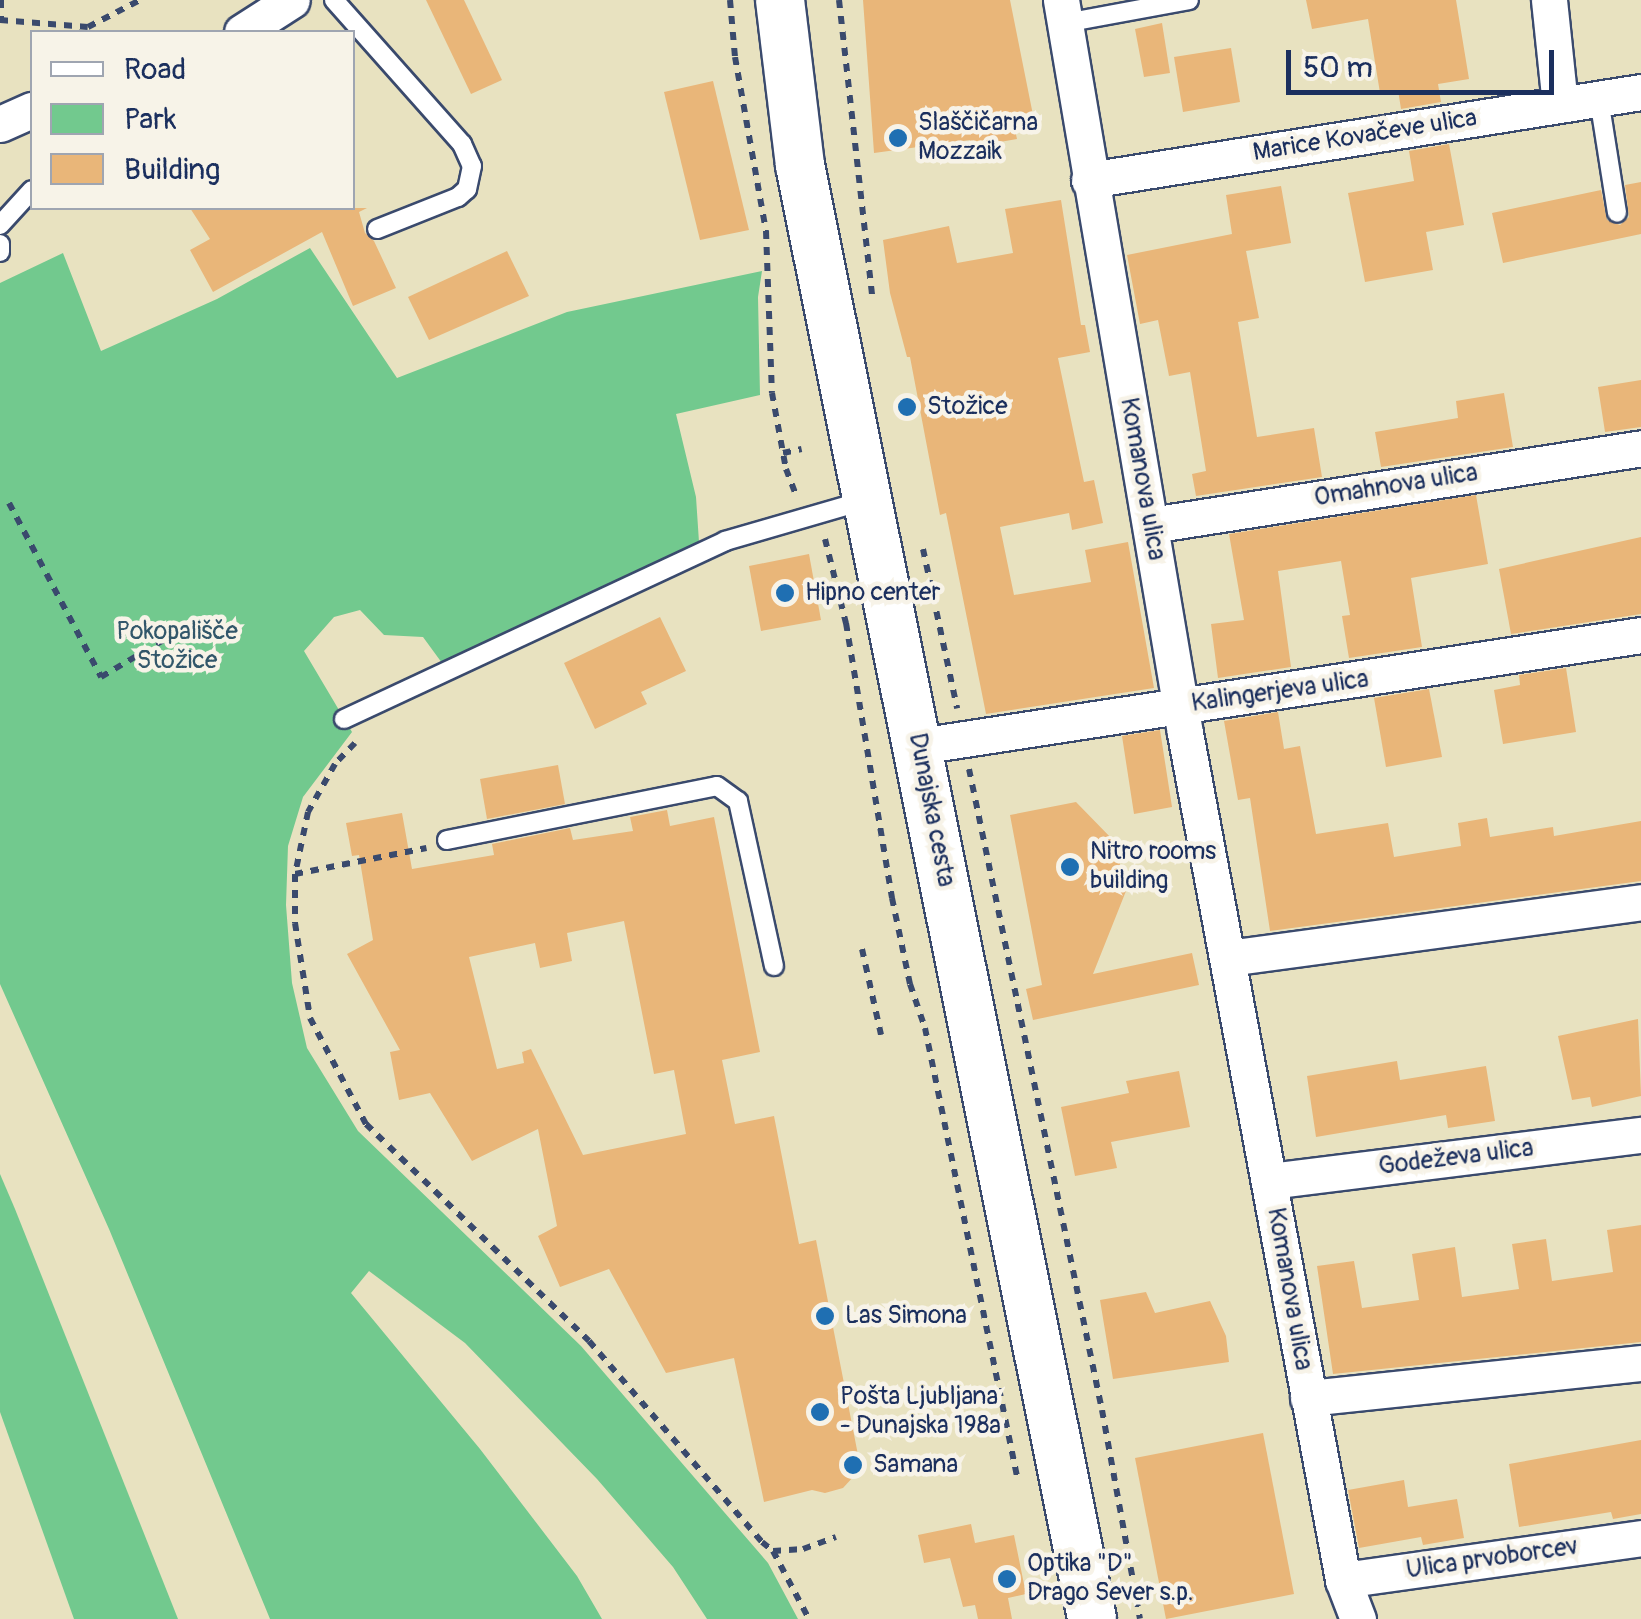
<!DOCTYPE html>
<html>
<head>
<meta charset="utf-8">
<style>
	body { margin:0 }
	#map { position:relative; width:1641px; height:1619px; overflow:hidden; background:#e8e2c0; font-family:Pangolin,sans-serif }
	div>[style] { position:absolute }
	[style*='--x'] { left:calc(var(--x)*1px); top:calc(var(--y)*1px); width:calc(var(--w)*1px); rotate:calc(var(--a)*1deg) }
	.green>* { inset:0; background:#72c98e }
	.building>* { inset:0; background:#e9b679 }
	.path>* { height:6px; margin-top:-3px; transform-origin:0; background:repeating-linear-gradient(90deg,#3a4a6d 0 8px,transparent 0 16px) }
	.roads { filter:drop-shadow(2px 0 #3a4a6d) drop-shadow(-2px 0 #3a4a6d) drop-shadow(0 2px #3a4a6d) drop-shadow(0 -2px #3a4a6d) }
	.lane>* { height:18px; margin:-9px; padding:0 9px; transform-origin:9px; border-radius:9px; background:#fff }
	.street>* { height:35px; margin:-17.5px; padding:0 17.5px; transform-origin:17.5px; border-radius:17.5px; background:#fff }
	.secondary>* { height:48px; margin:-24px; padding:0 24px; transform-origin:24px; border-radius:24px; background:#fff }
	.dots>* { width:28px; height:28px; translate:-50% -50%; box-sizing:border-box; border:5px solid #f7f3e8; border-radius:50% }
	span { translate:-50% -50%; white-space:nowrap; text-align:center; line-height:1.15; -webkit-text-stroke:9px #f7f3e8; paint-order:stroke }
	.poi-label { font-size:25px; color:#1b2f5e }
	.left { translate:0 -50%; text-align:left }
	.street-label { font-size:25px; color:#1b2f5e }
	.park-label { font-size:25px; color:#31566a }
	.legend { position:absolute; left:30px; top:30px; width:325px; height:180px; box-sizing:border-box; background:#f7f3e8; border:2px solid #9fa5b1; margin:0; padding:12px 18px; list-style:none; font-size:30px; color:#1b2f5e }
	.legend li { display:flex; align-items:center; gap:20px; height:50px }
	.legend b { width:50px; border:2px solid #9fa5b1 }
	.scale { position:absolute; left:1286px; top:50px; width:268px; height:45px; box-sizing:border-box; border:5px solid #1b2f5e; border-top:0; padding-left:12px; font-size:30px; line-height:35px; white-space:nowrap; color:#1b2f5e; -webkit-text-stroke:8px #f7f3e8; paint-order:stroke }
</style>
</head>
<body>
<div id="map">
	<div class="green">
		<div style="clip-path:polygon(310px 248px,397px 378px,567px 312px,762px 271px,758px 297px,760px 395px,676px 414px,696px 497px,699px 542px,442px 663px,423px 637px,384px 635px,360px 610px,334px 617px,304px 651px,352px 732px,303px 797px,288px 846px,286px 905px,292px 983px,307px 1048px,358px 1131px,581px 1346px,768px 1563px,798px 1619px,707px 1619px,673px 1567px,597px 1479px,465px 1343px,369px 1271px,351px 1293px,480px 1449px,577px 1576px,602px 1619px,270px 1619px,109px 1229px,0 984px,0 283px,63px 253px,101px 351px,217px 299px)"></div>
		<div style="clip-path:polygon(0 1174px,15px 1209px,178px 1619px,74px 1619px,0 1412px)"></div>
	</div>
	<div class="building">
		<div style="clip-path:polygon(426px 0,464px 0,502px 80px,471px 94px)"></div>
		<div style="clip-path:polygon(863px 0,1010px 0,1035px 125px,1015px 130px,1017px 139px,971px 147px,970px 140px,874px 153px)"></div>
		<div style="clip-path:polygon(1306px 0,1456px 0,1469px 79px,1438px 84px,1441px 102px,1401px 109px,1398px 90px,1380px 93px,1368px 19px,1312px 29px)"></div>
		<div style="clip-path:polygon(1162px 23px,1170px 73px,1144px 77px,1135px 29px)"></div>
		<div style="clip-path:polygon(1231px 48px,1240px 102px,1183px 112px,1174px 57px)"></div>
		<div style="clip-path:polygon(713px 81px,749px 230px,700px 240px,664px 92px)"></div>
		<div style="clip-path:polygon(1449px 144px,1464px 225px,1426px 232px,1433px 270px,1365px 282px,1348px 193px,1414px 181px,1409px 151px)"></div>
		<div style="clip-path:polygon(1641px 182px,1641px 234px,1503px 263px,1492px 213px,1601px 190px,1607px 220px,1620px 225px,1629px 217px,1625px 185px)"></div>
		<div style="clip-path:polygon(1281px 186px,1291px 243px,1246px 251px,1259px 318px,1238px 322px,1257px 437px,1314px 428px,1322px 477px,1196px 496px,1192px 474px,1206px 471px,1190px 372px,1169px 376px,1158px 320px,1140px 324px,1127px 255px,1232px 234px,1226px 195px)"></div>
		<div style="clip-path:polygon(1061px 200px,1081px 325px,1085px 325px,1090px 352px,1058px 358px,1084px 482px,1094px 480px,1103px 523px,1072px 530px,1069px 513px,1000px 527px,1014px 595px,1091px 582px,1085px 550px,1128px 542px,1154px 688px,986px 714px,946px 513px,940px 515px,910px 357px,907px 357px,890px 293px,883px 240px,949px 226px,957px 263px,1013px 253px,1005px 209px)"></div>
		<div style="clip-path:polygon(190px 208px,367px 208px,359px 212px,365px 233px,374px 241px,396px 288px,353px 306px,322px 232px,213px 292px,190px 250px,210px 239px)"></div>
		<div style="clip-path:polygon(507px 251px,529px 296px,429px 340px,408px 297px)"></div>
		<div style="clip-path:polygon(1641px 380px,1641px 427px,1605px 432px,1598px 387px)"></div>
		<div style="clip-path:polygon(1504px 393px,1513px 447px,1381px 467px,1375px 432px,1458px 418px,1456px 401px)"></div>
		<div style="clip-path:polygon(1476px 495px,1488px 564px,1411px 578px,1422px 647px,1349px 658px,1342px 616px,1350px 615px,1341px 561px,1278px 571px,1291px 667px,1218px 678px,1211px 624px,1244px 620px,1229px 534px)"></div>
		<div style="clip-path:polygon(1641px 537px,1641px 614px,1511px 634px,1499px 569px)"></div>
		<div style="clip-path:polygon(809px 554px,821px 620px,761px 631px,749px 566px)"></div>
		<div style="clip-path:polygon(660px 617px,686px 671px,641px 692px,647px 704px,595px 729px,564px 663px)"></div>
		<div style="clip-path:polygon(1566px 668px,1576px 732px,1503px 744px,1494px 690px,1520px 685px,1519px 675px)"></div>
		<div style="clip-path:polygon(1429px 689px,1442px 757px,1386px 767px,1374px 698px)"></div>
		<div style="clip-path:polygon(1278px 712px,1284px 749px,1300px 746px,1316px 834px,1388px 823px,1394px 857px,1461px 846px,1458px 823px,1487px 818px,1490px 837px,1553px 827px,1554px 836px,1641px 821px,1641px 881px,1270px 931px,1250px 798px,1238px 800px,1224px 721px)"></div>
		<div style="clip-path:polygon(1160px 730px,1172px 807px,1134px 814px,1122px 736px)"></div>
		<div style="clip-path:polygon(558px 765px,565px 804px,487px 819px,480px 779px)"></div>
		<div style="clip-path:polygon(1076px 802px,1115px 842px,1126px 891px,1093px 974px,1192px 953px,1199px 985px,1033px 1020px,1026px 989px,1042px 985px,1010px 815px)"></div>
		<div style="clip-path:polygon(evenodd,667px 810px,670px 826px,714px 817px,760px 1052px,722px 1060px,735px 1124px,774px 1116px,799px 1244px,816px 1240px,859px 1460px,854px 1476px,843px 1488px,825px 1493px,812px 1490px,764px 1502px,734px 1358px,666px 1373px,609px 1269px,560px 1287px,538px 1236px,557px 1226px,538px 1129px,472px 1161px,430px 1093px,399px 1100px,390px 1052px,400px 1050px,347px 954px,373px 940px,359px 855px,352px 856px,346px 823px,402px 813px,412px 869px,494px 855px,492px 844px,570px 828px,573px 840px,633px 831px,630px 817px,667px 810px,624px 921px,654px 1074px,674px 1070px,686px 1134px,583px 1155px,531px 1049px,522px 1052px,524px 1063px,497px 1069px,469px 957px,535px 943px,540px 968px,572px 961px,567px 933px,624px 921px)"></div>
		<div style="clip-path:polygon(1638px 1019px,1641px 1096px,1592px 1107px,1590px 1097px,1572px 1100px,1558px 1036px)"></div>
		<div style="clip-path:polygon(1397px 1061px,1400px 1080px,1486px 1066px,1495px 1121px,1448px 1128px,1446px 1115px,1316px 1137px,1307px 1076px)"></div>
		<div style="clip-path:polygon(1179px 1071px,1190px 1127px,1111px 1142px,1117px 1168px,1075px 1176px,1061px 1107px,1129px 1093px,1126px 1081px)"></div>
		<div style="clip-path:polygon(1641px 1225px,1641px 1342px,1333px 1374px,1317px 1266px,1354px 1261px,1362px 1308px,1419px 1300px,1412px 1254px,1455px 1247px,1462px 1297px,1519px 1289px,1512px 1244px,1546px 1239px,1552px 1281px,1613px 1272px,1607px 1230px)"></div>
		<div style="clip-path:polygon(1146px 1292px,1155px 1313px,1210px 1301px,1226px 1336px,1229px 1362px,1113px 1379px,1100px 1300px)"></div>
		<div style="clip-path:polygon(1263px 1433px,1294px 1594px,1166px 1619px,1135px 1458px)"></div>
		<div style="clip-path:polygon(1641px 1440px,1641px 1514px,1613px 1519px,1611px 1512px,1519px 1527px,1509px 1464px)"></div>
		<div style="clip-path:polygon(1404px 1480px,1408px 1507px,1457px 1499px,1464px 1538px,1423px 1545px,1421px 1537px,1359px 1548px,1348px 1490px)"></div>
		<div style="clip-path:polygon(971px 1524px,975px 1543px,1014px 1535px,1026px 1594px,1008px 1598px,1012px 1619px,978px 1619px,975px 1605px,963px 1607px,950px 1558px,924px 1563px,918px 1535px)"></div>
	</div>
	<div class="path">
		<div style="--x:1;--y:0;--w:20;--a:90"></div>
		<div style="--x:730;--y:0;--w:57;--a:85"></div>
		<div style="--x:735;--y:57;--w:177;--a:79.9"></div>
		<div style="--x:766;--y:231;--w:162;--a:87.9"></div>
		<div style="--x:772;--y:393;--w:77;--a:79.6"></div>
		<div style="--x:786;--y:469;--w:28;--a:69"></div>
		<div style="--x:839;--y:0;--w:303;--a:83.6"></div>
		<div style="--x:0;--y:20;--w:88;--a:4.5"></div>
		<div style="--x:88;--y:27;--w:59;--a:-27.4"></div>
		<div style="--x:783;--y:453;--w:19;--a:-12"></div>
		<div style="--x:9;--y:503;--w:197;--a:62.1"></div>
		<div style="--x:101;--y:677;--w:88;--a:-30.6"></div>
		<div style="--x:825;--y:539;--w:87;--a:76"></div>
		<div style="--x:846;--y:623;--w:279;--a:80.5"></div>
		<div style="--x:892;--y:898;--w:88;--a:78.2"></div>
		<div style="--x:910;--y:984;--w:46;--a:71.2"></div>
		<div style="--x:925;--y:1028;--w:462;--a:78.4"></div>
		<div style="--x:923;--y:549;--w:163;--a:77.9"></div>
		<div style="--x:355;--y:743;--w:29;--a:134"></div>
		<div style="--x:335;--y:764;--w:55;--a:119.4"></div>
		<div style="--x:308;--y:812;--w:63;--a:101.8"></div>
		<div style="--x:295;--y:874;--w:49;--a:90"></div>
		<div style="--x:295;--y:923;--w:96;--a:81"></div>
		<div style="--x:310;--y:1018;--w:120;--a:62.2"></div>
		<div style="--x:366;--y:1124;--w:311;--a:44.2"></div>
		<div style="--x:589;--y:1341;--w:265;--a:49.3"></div>
		<div style="--x:762;--y:1542;--w:14;--a:39"></div>
		<div style="--x:773;--y:1551;--w:30;--a:-4"></div>
		<div style="--x:803;--y:1549;--w:35;--a:-20"></div>
		<div style="--x:969;--y:769;--w:655;--a:78.28"></div>
		<div style="--x:1102;--y:1410;--w:212;--a:79.7"></div>
		<div style="--x:295;--y:874;--w:134;--a:-11.2"></div>
		<div style="--x:862;--y:949;--w:88;--a:77.5"></div>
		<div style="--x:773;--y:1551;--w:77;--a:62.1"></div>
	</div>
	<div class="roads">
		<div class="lane">
			<div style="--x:334;--y:0;--w:193;--a:48.4"></div>
			<div style="--x:462;--y:144;--w:24;--a:66"></div>
			<div style="--x:472;--y:166;--w:24;--a:102"></div>
			<div style="--x:467;--y:189;--w:12;--a:138"></div>
			<div style="--x:458;--y:197;--w:87;--a:158.4"></div>
			<div style="--x:1065;--y:23;--w:126;--a:-10.5"></div>
			<div style="--x:1599;--y:99;--w:115;--a:81"></div>
			<div style="--x:0;--y:225;--w:47;--a:-47.6"></div>
			<div style="--x:0;--y:244;--w:8;--a:90"></div>
			<div style="--x:344;--y:719;--w:421;--a:-25"></div>
			<div style="--x:725;--y:541;--w:144;--a:-16.2"></div>
			<div style="--x:447;--y:840;--w:275;--a:-11.3"></div>
			<div style="--x:717;--y:786;--w:26;--a:36"></div>
			<div style="--x:738;--y:801;--w:169;--a:77.7"></div>
		</div>
		<div class="street">
			<div style="--x:1061;--y:0;--w:743;--a:80.4"></div>
			<div style="--x:1185;--y:733;--w:862;--a:79.43"></div>
			<div style="--x:1343;--y:1580;--w:42;--a:69"></div>
			<div style="--x:1549;--y:0;--w:105;--a:84"></div>
			<div style="--x:242;--y:32;--w:59;--a:-32.6"></div>
			<div style="--x:0;--y:124;--w:35;--a:-24"></div>
			<div style="--x:1089;--y:180;--w:559;--a:-9.06"></div>
			<div style="--x:1151;--y:525;--w:496;--a:-8.9"></div>
			<div style="--x:919;--y:746;--w:730;--a:-8.74"></div>
			<div style="--x:1228;--y:958;--w:417;--a:-7.7"></div>
			<div style="--x:1270;--y:1181;--w:374;--a:-7.1"></div>
			<div style="--x:1308;--y:1398;--w:335;--a:-6"></div>
			<div style="--x:1343;--y:1580;--w:301;--a:-8"></div>
		</div>
		<div class="secondary">
			<div style="--x:780;--y:0;--w:166;--a:83.1"></div>
			<div style="--x:800;--y:165;--w:1483;--a:78.64"></div>
		</div>
	</div>
	<div class="dots">
		<div style="left:898px;top:138px;background:#1f6fb2"></div>
		<div style="left:907px;top:407px;background:#1f6fb2"></div>
		<div style="left:785px;top:593px;background:#1f6fb2"></div>
		<div style="left:1070px;top:867px;background:#1f6fb2"></div>
		<div style="left:825px;top:1316px;background:#1f6fb2"></div>
		<div style="left:820px;top:1412px;background:#1f6fb2"></div>
		<div style="left:853px;top:1465px;background:#1f6fb2"></div>
		<div style="left:1007px;top:1579px;background:#1f6fb2"></div>
	</div>
	<div class="poi-label">
		<span class="left" style="left:918px;top:138px">Slaščičarna<br>Mozzaik</span>
		<span class="left" style="left:927px;top:407px">Stožice</span>
		<span class="left" style="left:805px;top:593px">Hipno center</span>
		<span class="left" style="left:1090px;top:867px">Nitro rooms<br>building</span>
		<span class="left" style="left:845px;top:1316px">Las Simona</span>
		<span class="left" style="left:840px;top:1412px">Pošta Ljubljana<br>- Dunajska 198a</span>
		<span class="left" style="left:873px;top:1465px">Samana</span>
		<span class="left" style="left:1027px;top:1579px">Optika "D"<br>Drago Sever s.p.</span>
	</div>
	<div class="street-label">
		<span style="left:1365px;top:136px;rotate:-9deg">Marice Kovačeve ulica</span>
		<span style="left:1142px;top:479px;rotate:80deg">Komanova ulica</span>
		<span style="left:1396px;top:486px;rotate:-9deg">Omahnova ulica</span>
		<span style="left:1280px;top:692px;rotate:-8deg">Kalingerjeva ulica</span>
		<span style="left:931px;top:810px;rotate:79deg">Dunajska cesta</span>
		<span style="left:1456px;top:1158px;rotate:-7deg">Godeževa ulica</span>
		<span style="left:1289px;top:1289px;rotate:80deg">Komanova ulica</span>
		<span style="left:1492px;top:1559px;rotate:-8deg">Ulica prvoborcev</span>
	</div>
	<div class="park-label">
		<span style="left:177px;top:647px">Pokopališče<br>Stožice</span>
	</div>
	<ul class="legend">
	<li><b style="height:12px;background:#fff"></b>Road</li>
	<li><b style="height:28px;background:#72c98e"></b>Park</li>
	<li><b style="height:28px;background:#e9b679"></b>Building</li>
	</ul>
	<div class="scale">50 m</div>
</div>
</body>
</html>
